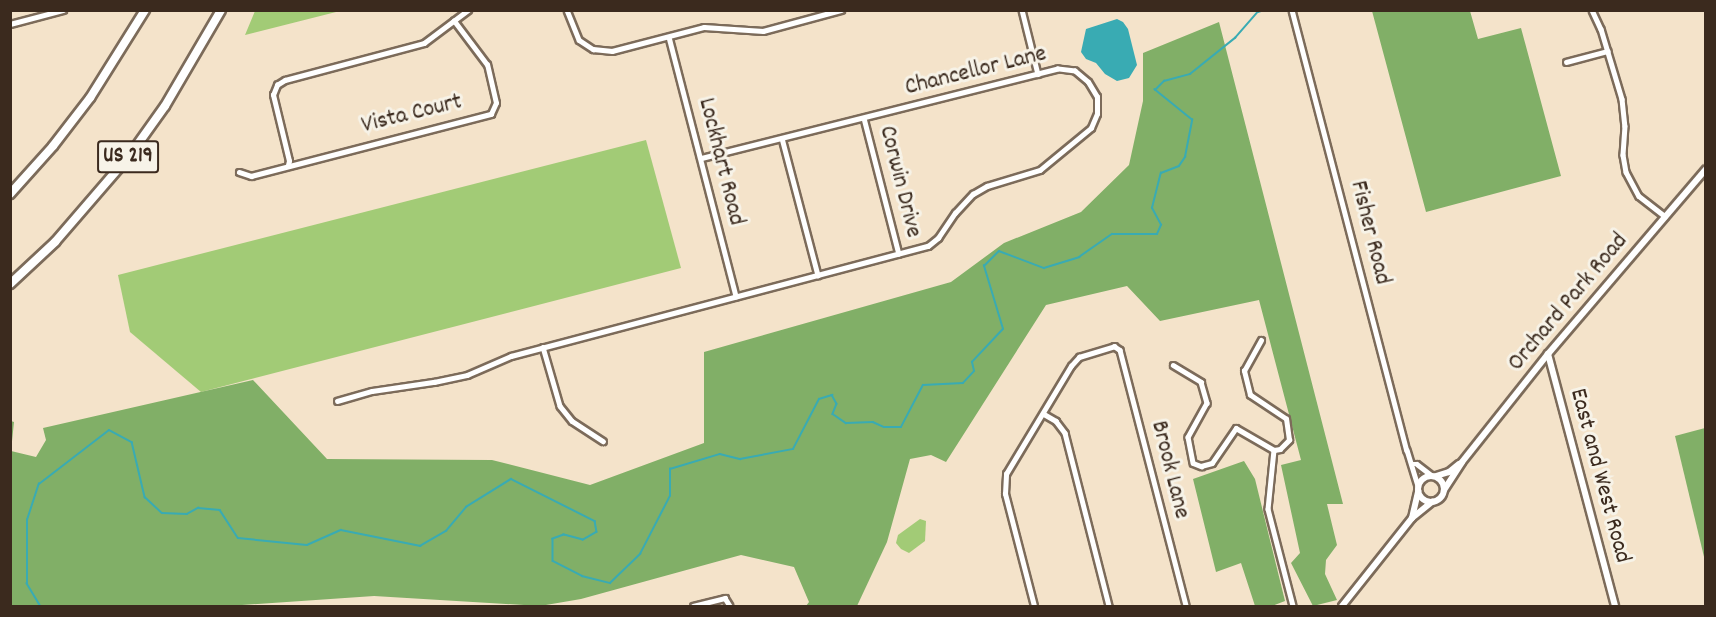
<!DOCTYPE html>
<html>
<head>
<meta charset="utf-8">
<style>
	body { margin:0 }
	#map { position:relative; width:1716px; height:617px; overflow:hidden; background:#f4e3ca; font-family:Dekko,sans-serif }
	div>[style] { position:absolute }
	[style*='--x'] { left:calc(var(--x)*1px); top:calc(var(--y)*1px); width:calc(var(--w)*1px); rotate:calc(var(--a)*1deg) }
	.green>* { inset:0; background:#a2cb76 }
	.forest>* { inset:0; background:#81af67 }
	.water>* { inset:0; background:#39abb3 }
	.stream>* { height:1.5px; margin:-0.75px; padding:0 0.75px; transform-origin:0.75px; border-radius:0.75px; background:#39abb3 }
	.roads { filter:drop-shadow(2px 0 #7c6b5a) drop-shadow(-2px 0 #7c6b5a) drop-shadow(0 2px #7c6b5a) drop-shadow(0 -2px #7c6b5a) }
	.street>* { height:4.5px; margin:-2.25px; padding:0 2.25px; transform-origin:2.25px; border-radius:2.25px; background:#fff }
	.secondary>* { height:6px; margin:-3px; padding:0 3px; transform-origin:3px; border-radius:3px; background:#fff }
	.secondary>.ring { margin:-3px; padding:0; box-sizing:content-box; background:none; border:6px solid #fff; border-radius:50% }
	.highway>* { height:8px; margin:-4px; padding:0 4px; transform-origin:4px; border-radius:4px; background:#fff }
	span { translate:-50% -50%; white-space:nowrap; text-align:center; line-height:1.15; -webkit-text-stroke:6px #f7f3e8; paint-order:stroke }
	.shield-label span { padding:2px 4px; background:#f7f3e8; border:2px solid; border-radius:4px; -webkit-text-stroke-width:0 }
	.shield-label { font-size:22px; color:#3b2a1e; font-weight:700 }
	.street-label { font-size:24px; color:#3b2a1e }
	.frame { position:absolute; inset:0; border:12px solid #3b2a1e; pointer-events:none }
</style>
</head>
<body>
<div id="map">
	<div class="green">
		<div style="clip-path:polygon(255px 11px,255px 10px,340px 11px,245px 35px)"></div>
		<div style="clip-path:polygon(646px 140px,681px 268px,201px 392px,130px 332px,118px 275px)"></div>
		<div style="clip-path:polygon(920px 519px,926px 521px,925px 541px,909px 553px,901px 549px,896px 543px,898px 535px)"></div>
	</div>
	<div class="forest">
		<div style="clip-path:polygon(1372px 11px,1470px 11px,1478px 39px,1521px 28px,1561px 176px,1426px 212px)"></div>
		<div style="clip-path:polygon(1219px 22px,1343px 504px,1327px 504px,1337px 545px,1326px 560px,1325px 574px,1337px 600px,1313px 606px,1291px 563px,1300px 553px,1281px 465px,1301px 460px,1259px 300px,1160px 321px,1127px 286px,1046px 305px,946px 462px,931px 455px,910px 459px,887px 542px,857px 606px,806px 606px,809px 602px,794px 567px,741px 555px,581px 599px,540px 606px,374px 596px,228px 606px,11px 606px,11px 421px,14px 422px,11px 451px,36px 457px,46px 440px,43px 428px,253px 380px,327px 459px,492px 460px,590px 485px,704px 443px,704px 352px,951px 282px,1004px 243px,1081px 212px,1129px 165px,1143px 101px,1143px 53px)"></div>
		<div style="clip-path:polygon(1705px 428px,1706px 428px,1705px 561px,1675px 436px)"></div>
		<div style="clip-path:polygon(1244px 461px,1255px 479px,1285px 601px,1272px 606px,1255px 606px,1241px 563px,1216px 572px,1193px 479px)"></div>
	</div>
	<div class="water">
		<div style="clip-path:polygon(1117px 19px,1123px 22px,1128px 29px,1137px 65px,1129px 78px,1117px 81px,1105px 74px,1096px 63px,1086px 59px,1081px 52px,1086px 29px)"></div>
	</div>
	<div class="stream">
		<div style="--x:40;--y:606;--w:26;--a:-121"></div>
		<div style="--x:27;--y:584;--w:64;--a:-90"></div>
		<div style="--x:27;--y:520;--w:38;--a:-72"></div>
		<div style="--x:39;--y:484;--w:88;--a:-37.6"></div>
		<div style="--x:109;--y:430;--w:26;--a:28"></div>
		<div style="--x:132;--y:442;--w:57;--a:76.7"></div>
		<div style="--x:145;--y:497;--w:23;--a:43"></div>
		<div style="--x:162;--y:513;--w:25;--a:2"></div>
		<div style="--x:187;--y:514;--w:13;--a:-29"></div>
		<div style="--x:198;--y:508;--w:22;--a:5"></div>
		<div style="--x:220;--y:510;--w:33;--a:57"></div>
		<div style="--x:238;--y:538;--w:69;--a:5.8"></div>
		<div style="--x:307;--y:545;--w:37;--a:-24"></div>
		<div style="--x:341;--y:530;--w:81;--a:11.4"></div>
		<div style="--x:420;--y:546;--w:30;--a:-30"></div>
		<div style="--x:446;--y:531;--w:31;--a:-50"></div>
		<div style="--x:466;--y:507;--w:53;--a:-31.9"></div>
		<div style="--x:511;--y:479;--w:94;--a:26.6"></div>
		<div style="--x:595;--y:521;--w:11;--a:80"></div>
		<div style="--x:597;--y:532;--w:16;--a:150"></div>
		<div style="--x:583;--y:540;--w:20;--a:-165"></div>
		<div style="--x:564;--y:535;--w:12;--a:160"></div>
		<div style="--x:553;--y:539;--w:22;--a:90"></div>
		<div style="--x:553;--y:561;--w:33;--a:27"></div>
		<div style="--x:582;--y:576;--w:29;--a:14"></div>
		<div style="--x:610;--y:583;--w:42;--a:-44"></div>
		<div style="--x:640;--y:554;--w:65;--a:-62.7"></div>
		<div style="--x:670;--y:496;--w:27;--a:-90"></div>
		<div style="--x:670;--y:469;--w:52;--a:-16.7"></div>
		<div style="--x:720;--y:454;--w:21;--a:14"></div>
		<div style="--x:740;--y:459;--w:54;--a:-10.7"></div>
		<div style="--x:793;--y:449;--w:56;--a:-62.5"></div>
		<div style="--x:819;--y:399;--w:14;--a:-17"></div>
		<div style="--x:832;--y:395;--w:10;--a:61"></div>
		<div style="--x:837;--y:404;--w:11;--a:112"></div>
		<div style="--x:833;--y:414;--w:16;--a:35"></div>
		<div style="--x:846;--y:423;--w:27;--a:-2"></div>
		<div style="--x:873;--y:422;--w:12;--a:24"></div>
		<div style="--x:884;--y:427;--w:17;--a:0"></div>
		<div style="--x:901;--y:427;--w:47;--a:-62.4"></div>
		<div style="--x:923;--y:385;--w:40;--a:-2.9"></div>
		<div style="--x:963;--y:383;--w:16;--a:-47"></div>
		<div style="--x:974;--y:371;--w:9;--a:-103"></div>
		<div style="--x:972;--y:362;--w:45;--a:-46.8"></div>
		<div style="--x:1003;--y:329;--w:66;--a:-106.8"></div>
		<div style="--x:984;--y:266;--w:21;--a:-45"></div>
		<div style="--x:999;--y:251;--w:48;--a:20.7"></div>
		<div style="--x:1044;--y:268;--w:37;--a:-17"></div>
		<div style="--x:1079;--y:257;--w:40;--a:-34.9"></div>
		<div style="--x:1112;--y:234;--w:45;--a:0"></div>
		<div style="--x:1157;--y:234;--w:10;--a:-66"></div>
		<div style="--x:1161;--y:225;--w:19;--a:-118"></div>
		<div style="--x:1152;--y:208;--w:36;--a:-76"></div>
		<div style="--x:1161;--y:173;--w:19;--a:-21"></div>
		<div style="--x:1179;--y:166;--w:11;--a:-56"></div>
		<div style="--x:1185;--y:157;--w:38;--a:-79"></div>
		<div style="--x:1192;--y:120;--w:48;--a:-141"></div>
		<div style="--x:1155;--y:90;--w:13;--a:-45"></div>
		<div style="--x:1164;--y:81;--w:27;--a:-15"></div>
		<div style="--x:1190;--y:74;--w:58;--a:-38.7"></div>
		<div style="--x:1235;--y:38;--w:35;--a:-49"></div>
		<div style="--x:1258;--y:12;--w:6;--a:-18"></div>
	</div>
	<div class="roads">
		<div class="street">
			<div style="--x:567;--y:10;--w:32;--a:68"></div>
			<div style="--x:579;--y:40;--w:17;--a:33"></div>
			<div style="--x:593;--y:49;--w:19;--a:6"></div>
			<div style="--x:612;--y:51;--w:95;--a:-14.6"></div>
			<div style="--x:704;--y:27;--w:59;--a:3.9"></div>
			<div style="--x:763;--y:31;--w:81;--a:-15.1"></div>
			<div style="--x:1022;--y:10;--w:66;--a:76"></div>
			<div style="--x:1292;--y:10;--w:455;--a:75.4"></div>
			<div style="--x:1407;--y:450;--w:38;--a:73"></div>
			<div style="--x:1592;--y:10;--w:21;--a:65"></div>
			<div style="--x:1601;--y:29;--w:73;--a:73.3"></div>
			<div style="--x:1622;--y:99;--w:27;--a:84"></div>
			<div style="--x:1625;--y:126;--w:29;--a:94"></div>
			<div style="--x:1623;--y:155;--w:17;--a:80"></div>
			<div style="--x:1626;--y:172;--w:27;--a:62"></div>
			<div style="--x:1639;--y:196;--w:33;--a:38"></div>
			<div style="--x:10;--y:24;--w:55;--a:-14.8"></div>
			<div style="--x:669;--y:37;--w:268;--a:75.5"></div>
			<div style="--x:1566;--y:62;--w:43;--a:-14.7"></div>
			<div style="--x:864;--y:118;--w:140;--a:75.6"></div>
			<div style="--x:782;--y:138;--w:142;--a:75.3"></div>
			<div style="--x:288;--y:165;--w:4;--a:-76"></div>
			<div style="--x:289;--y:161;--w:68;--a:-103.6"></div>
			<div style="--x:273;--y:95;--w:11;--a:-68"></div>
			<div style="--x:277;--y:85;--w:9;--a:-32"></div>
			<div style="--x:285;--y:80;--w:144;--a:-14.9"></div>
			<div style="--x:424;--y:43;--w:55;--a:-36.9"></div>
			<div style="--x:239;--y:172;--w:13;--a:18"></div>
			<div style="--x:251;--y:176;--w:248;--a:-14.5"></div>
			<div style="--x:491;--y:114;--w:12;--a:-66"></div>
			<div style="--x:496;--y:103;--w:39;--a:-103"></div>
			<div style="--x:487;--y:65;--w:55;--a:-126.9"></div>
			<div style="--x:543;--y:347;--w:61;--a:73.9"></div>
			<div style="--x:560;--y:406;--w:19;--a:51"></div>
			<div style="--x:572;--y:421;--w:37;--a:33"></div>
			<div style="--x:1173;--y:365;--w:33;--a:31"></div>
			<div style="--x:1201;--y:382;--w:22;--a:74"></div>
			<div style="--x:1207;--y:403;--w:39;--a:119"></div>
			<div style="--x:1188;--y:437;--w:26;--a:79"></div>
			<div style="--x:1193;--y:463;--w:9;--a:21"></div>
			<div style="--x:1201;--y:466;--w:11;--a:-15"></div>
			<div style="--x:1212;--y:463;--w:42;--a:-55.6"></div>
			<div style="--x:1236;--y:428;--w:44;--a:30.1"></div>
			<div style="--x:1274;--y:450;--w:6;--a:-9"></div>
			<div style="--x:1280;--y:449;--w:13;--a:-45"></div>
			<div style="--x:1289;--y:440;--w:21;--a:-98"></div>
			<div style="--x:1286;--y:419;--w:43;--a:-146.3"></div>
			<div style="--x:1250;--y:395;--w:25;--a:-104"></div>
			<div style="--x:1244;--y:371;--w:35;--a:-61"></div>
			<div style="--x:337;--y:401;--w:36;--a:-16"></div>
			<div style="--x:372;--y:391;--w:63;--a:-8.3"></div>
			<div style="--x:434;--y:382;--w:34;--a:-12"></div>
			<div style="--x:467;--y:375;--w:48;--a:-23.4"></div>
			<div style="--x:511;--y:356;--w:431;--a:-14.8"></div>
			<div style="--x:928;--y:246;--w:13;--a:-39"></div>
			<div style="--x:938;--y:238;--w:30;--a:-56"></div>
			<div style="--x:955;--y:213;--w:26;--a:-47"></div>
			<div style="--x:973;--y:194;--w:16;--a:-30"></div>
			<div style="--x:987;--y:186;--w:55;--a:-16.8"></div>
			<div style="--x:1040;--y:170;--w:66;--a:-39.5"></div>
			<div style="--x:1091;--y:128;--w:15;--a:-67"></div>
			<div style="--x:1097;--y:114;--w:17;--a:-90"></div>
			<div style="--x:1097;--y:97;--w:17;--a:-121"></div>
			<div style="--x:1088;--y:82;--w:17;--a:-140"></div>
			<div style="--x:1075;--y:71;--w:17;--a:-173"></div>
			<div style="--x:1058;--y:69;--w:368;--a:165.9"></div>
			<div style="--x:1044;--y:414;--w:14;--a:30"></div>
			<div style="--x:1056;--y:421;--w:15;--a:53"></div>
			<div style="--x:1065;--y:433;--w:179;--a:75.7"></div>
			<div style="--x:1274;--y:450;--w:59;--a:95.8"></div>
			<div style="--x:1268;--y:509;--w:100;--a:75.5"></div>
			<div style="--x:1412;--y:464;--w:5;--a:0"></div>
			<div style="--x:1417;--y:464;--w:18;--a:38"></div>
			<div style="--x:693;--y:606;--w:33;--a:-14"></div>
			<div style="--x:725;--y:598;--w:9;--a:58"></div>
			<div style="--x:1034;--y:606;--w:116;--a:-104.5"></div>
			<div style="--x:1005;--y:494;--w:20;--a:-87"></div>
			<div style="--x:1006;--y:474;--w:126;--a:-59"></div>
			<div style="--x:1071;--y:366;--w:12;--a:-48"></div>
			<div style="--x:1079;--y:357;--w:37;--a:-17"></div>
			<div style="--x:1114;--y:346;--w:7;--a:34"></div>
			<div style="--x:1120;--y:350;--w:264;--a:75.5"></div>
		</div>
		<div class="secondary">
			<div style="--x:1548;--y:354;--w:261;--a:75.1"></div>
			<div class="ring" style="left:1418px;top:476px;width:20px;height:20px"></div>
			<div style="--x:1436;--y:476;--w:14;--a:-17"></div>
			<div style="--x:1449;--y:472;--w:13;--a:-39"></div>
			<div style="--x:1444;--y:490;--w:33;--a:-57"></div>
			<div style="--x:1462;--y:462;--w:138;--a:-51.5"></div>
			<div style="--x:1548;--y:354;--w:243;--a:-49.5"></div>
			<div style="--x:1412;--y:518;--w:28;--a:-77"></div>
			<div style="--x:1342;--y:606;--w:112;--a:-51.5"></div>
			<div style="--x:1412;--y:518;--w:26;--a:-39"></div>
		</div>
		<div class="highway">
			<div style="--x:10;--y:194;--w:64;--a:-48.1"></div>
			<div style="--x:53;--y:146;--w:61;--a:-52.4"></div>
			<div style="--x:90;--y:98;--w:104;--a:-58"></div>
			<div style="--x:10;--y:284;--w:62;--a:-43"></div>
			<div style="--x:55;--y:242;--w:115;--a:-49.2"></div>
			<div style="--x:130;--y:155;--w:60;--a:-54.5"></div>
			<div style="--x:165;--y:106;--w:111;--a:-59.7"></div>
		</div>
	</div>
	<div class="shield-label">
		<span style="left:128px;top:157px">US 219</span>
	</div>
	<div class="street-label">
		<span style="left:976px;top:72px;rotate:-14deg">Chancellor Lane</span>
		<span style="left:412px;top:115px;rotate:-14deg">Vista Court</span>
		<span style="left:720px;top:162px;rotate:76deg">Lockhart Road</span>
		<span style="left:899px;top:182px;rotate:76deg">Corwin Drive</span>
		<span style="left:1369px;top:233px;rotate:76deg">Fisher Road</span>
		<span style="left:1569px;top:303px;rotate:-50deg">Orchard Park Road</span>
		<span style="left:1169px;top:470px;rotate:76deg">Brook Lane</span>
		<span style="left:1599px;top:476px;rotate:75deg">East and West Road</span>
	</div>
	<div class="frame"></div>
</div>
</body>
</html>
